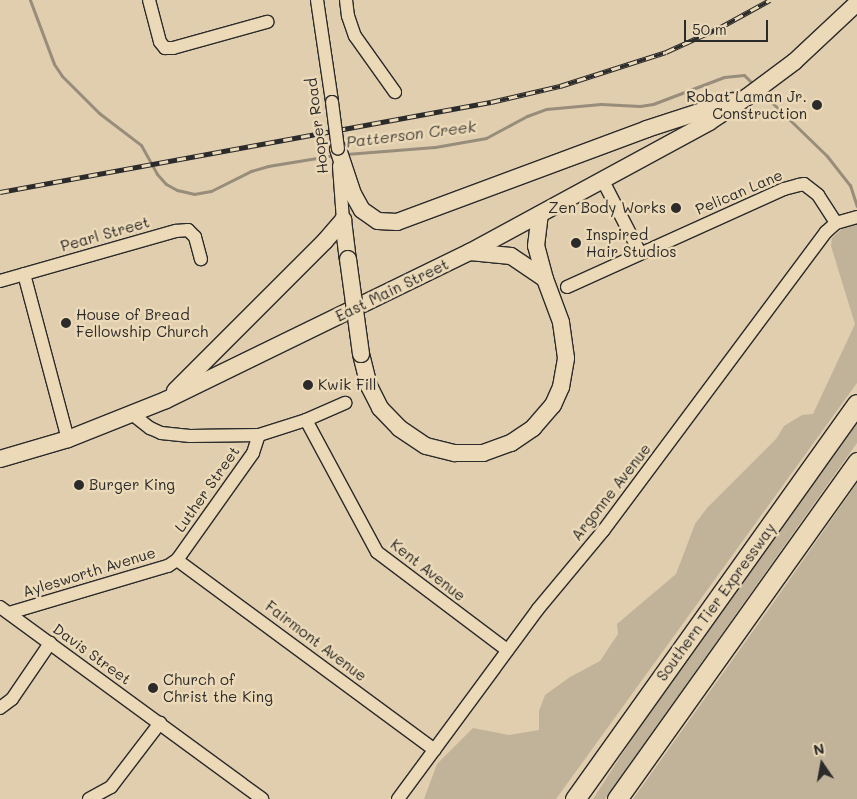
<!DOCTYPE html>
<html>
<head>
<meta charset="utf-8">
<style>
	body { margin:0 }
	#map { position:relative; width:857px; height:799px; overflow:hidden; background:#e0ceaf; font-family:Mali,sans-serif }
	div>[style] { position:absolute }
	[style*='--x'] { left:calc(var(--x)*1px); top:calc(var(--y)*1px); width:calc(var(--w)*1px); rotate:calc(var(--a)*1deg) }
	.green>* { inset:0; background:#c1b399 }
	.stream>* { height:3px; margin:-1.5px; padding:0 1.5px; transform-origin:1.5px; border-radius:1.5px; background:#988d7a }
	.roads { filter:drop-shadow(1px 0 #2b2b2b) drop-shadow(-1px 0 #2b2b2b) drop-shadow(0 1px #2b2b2b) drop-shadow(0 -1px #2b2b2b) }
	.minor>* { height:12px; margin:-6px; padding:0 6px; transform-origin:6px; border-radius:6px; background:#ebd9b7 }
	.major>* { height:16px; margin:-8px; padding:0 8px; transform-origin:8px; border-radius:8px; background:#ebd9b7 }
	.highway>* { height:19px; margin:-9.5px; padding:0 9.5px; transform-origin:9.5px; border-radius:9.5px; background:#ebd9b7 }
	.rail>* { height:5px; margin-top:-2.5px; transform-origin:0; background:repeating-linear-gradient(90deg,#ebd9b7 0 9px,#2b2b2b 0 18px); box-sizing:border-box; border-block:1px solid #2b2b2b }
	.bridges { filter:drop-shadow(1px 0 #2b2b2b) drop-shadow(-1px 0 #2b2b2b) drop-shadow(0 1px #2b2b2b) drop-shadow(0 -1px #2b2b2b) }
	.minor-bridge>* { height:12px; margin:-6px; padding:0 6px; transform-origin:6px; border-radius:6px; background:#ebd9b7 }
	.major-bridge>* { height:16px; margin:-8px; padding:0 8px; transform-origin:8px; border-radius:8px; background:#ebd9b7 }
	.dots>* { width:14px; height:14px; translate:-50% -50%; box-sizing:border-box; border:2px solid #ebd9b7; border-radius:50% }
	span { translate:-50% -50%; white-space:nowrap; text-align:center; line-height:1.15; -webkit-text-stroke:5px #ebd9b7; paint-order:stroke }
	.poi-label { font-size:15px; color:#2b2b2b }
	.right { translate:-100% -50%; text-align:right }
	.left { translate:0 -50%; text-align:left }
	.street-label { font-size:15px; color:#2b2b2b }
	.water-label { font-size:16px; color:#4c4843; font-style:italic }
	.north { position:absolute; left:797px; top:739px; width:50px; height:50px; -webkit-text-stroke:4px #ebd9b7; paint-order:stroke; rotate:348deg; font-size:14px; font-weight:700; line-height:20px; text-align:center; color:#2b2b2b }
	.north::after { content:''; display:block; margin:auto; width:18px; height:22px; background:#2b2b2b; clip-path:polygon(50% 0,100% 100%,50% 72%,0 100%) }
	.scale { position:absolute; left:684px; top:20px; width:84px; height:22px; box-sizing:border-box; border:2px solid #2b2b2b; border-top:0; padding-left:6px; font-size:15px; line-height:18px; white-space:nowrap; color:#2b2b2b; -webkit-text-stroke:4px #ebd9b7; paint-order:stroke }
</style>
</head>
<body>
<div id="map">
	<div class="green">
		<div style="clip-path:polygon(857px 223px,857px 383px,556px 799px,424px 799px,437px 764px,473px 728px,509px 735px,539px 730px,539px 711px,545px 695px,570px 677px,600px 661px,618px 634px,617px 624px,676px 574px,695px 524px,707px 508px,776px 439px,784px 426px,802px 415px,813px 414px,855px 324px,831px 246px,832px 238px,844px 227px)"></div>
		<div style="clip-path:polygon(857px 416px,857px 443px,605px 799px,593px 799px,661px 694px)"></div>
		<div style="clip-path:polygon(857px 483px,857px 799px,633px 799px,776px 599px)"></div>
	</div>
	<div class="stream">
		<div style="--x:30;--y:0;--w:68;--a:69.4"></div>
		<div style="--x:54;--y:64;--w:14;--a:56"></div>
		<div style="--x:62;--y:76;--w:52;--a:45"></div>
		<div style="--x:99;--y:113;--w:53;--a:37.3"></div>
		<div style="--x:141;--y:145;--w:33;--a:61"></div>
		<div style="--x:157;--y:174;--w:13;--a:48"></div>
		<div style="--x:166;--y:184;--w:13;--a:29"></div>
		<div style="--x:177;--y:190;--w:17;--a:13"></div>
		<div style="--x:194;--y:194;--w:17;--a:-10"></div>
		<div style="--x:211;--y:191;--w:45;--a:-26.6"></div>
		<div style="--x:251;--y:171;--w:18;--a:-16"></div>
		<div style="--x:268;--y:166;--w:68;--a:-9.3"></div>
		<div style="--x:761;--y:92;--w:92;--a:44.1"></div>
		<div style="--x:827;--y:156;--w:37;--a:52"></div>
		<div style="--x:850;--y:185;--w:22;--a:72"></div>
		<div style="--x:346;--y:154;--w:89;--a:-4.5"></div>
		<div style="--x:435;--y:147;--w:52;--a:-10"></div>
		<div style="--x:486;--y:138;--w:47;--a:-28.2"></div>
		<div style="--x:527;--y:116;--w:20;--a:-20"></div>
		<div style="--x:546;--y:109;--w:55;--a:-5.2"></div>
		<div style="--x:601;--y:104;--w:39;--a:3"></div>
		<div style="--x:640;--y:106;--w:13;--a:-9"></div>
		<div style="--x:653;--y:104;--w:76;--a:-20.8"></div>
		<div style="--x:724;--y:77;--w:20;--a:-6"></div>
		<div style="--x:744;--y:75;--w:16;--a:45"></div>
	</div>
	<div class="roads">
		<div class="minor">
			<div style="--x:149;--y:0;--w:43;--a:75.3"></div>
			<div style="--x:160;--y:42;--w:8;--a:50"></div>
			<div style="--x:165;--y:48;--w:8;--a:0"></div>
			<div style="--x:173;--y:48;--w:98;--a:-15.5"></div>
			<div style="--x:317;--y:0;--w:103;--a:81.6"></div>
			<div style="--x:346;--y:0;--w:16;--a:83"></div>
			<div style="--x:348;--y:16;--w:21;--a:71"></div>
			<div style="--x:355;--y:36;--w:69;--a:54.5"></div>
			<div style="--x:339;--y:166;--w:54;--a:85.8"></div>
			<div style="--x:602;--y:179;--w:83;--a:62.8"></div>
			<div style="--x:24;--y:274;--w:171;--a:75.1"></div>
			<div style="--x:0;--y:281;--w:183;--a:-15.9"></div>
			<div style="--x:176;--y:231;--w:12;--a:-5"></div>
			<div style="--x:188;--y:230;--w:10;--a:45"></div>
			<div style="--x:195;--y:237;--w:23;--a:75"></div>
			<div style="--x:567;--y:287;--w:238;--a:-24.3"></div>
			<div style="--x:784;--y:189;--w:16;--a:-15"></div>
			<div style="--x:799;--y:185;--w:5;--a:-11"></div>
			<div style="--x:804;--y:184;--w:18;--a:38"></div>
			<div style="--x:818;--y:195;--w:33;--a:57"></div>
			<div style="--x:132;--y:414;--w:23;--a:38"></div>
			<div style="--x:150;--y:428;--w:12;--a:24"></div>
			<div style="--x:161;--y:433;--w:29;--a:6"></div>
			<div style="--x:190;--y:436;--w:69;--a:-0.8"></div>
			<div style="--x:259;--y:435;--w:49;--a:-17.7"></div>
			<div style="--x:306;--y:420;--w:43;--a:-23.6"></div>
			<div style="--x:306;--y:420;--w:150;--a:61.7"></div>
			<div style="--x:377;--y:552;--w:163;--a:37"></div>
			<div style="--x:177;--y:560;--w:320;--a:36.4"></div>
			<div style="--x:0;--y:607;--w:325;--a:36.2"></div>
			<div style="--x:9;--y:613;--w:166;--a:-16.5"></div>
			<div style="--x:168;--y:566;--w:11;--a:-34"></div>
			<div style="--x:177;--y:560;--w:131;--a:-54.6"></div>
			<div style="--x:253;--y:453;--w:19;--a:-72"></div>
			<div style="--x:0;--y:708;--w:15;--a:-37"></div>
			<div style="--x:12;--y:699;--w:68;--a:-55.8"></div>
			<div style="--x:89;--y:799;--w:25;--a:-29"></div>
			<div style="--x:111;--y:787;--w:81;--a:-52.6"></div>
			<div style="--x:398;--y:799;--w:236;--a:-53.6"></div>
			<div style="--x:538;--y:609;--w:102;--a:-50.2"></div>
			<div style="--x:603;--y:531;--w:373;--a:-53.3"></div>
			<div style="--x:826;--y:232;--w:13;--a:-42"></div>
			<div style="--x:836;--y:223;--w:22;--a:-16"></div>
		</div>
		<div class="major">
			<div style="--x:338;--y:149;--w:47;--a:71.6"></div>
			<div style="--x:353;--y:194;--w:18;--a:61"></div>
			<div style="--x:362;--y:210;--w:19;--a:35"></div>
			<div style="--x:378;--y:221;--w:19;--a:3"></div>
			<div style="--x:397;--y:222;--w:267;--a:-20.4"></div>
			<div style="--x:647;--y:129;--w:90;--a:-18"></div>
			<div style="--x:343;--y:220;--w:39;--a:83"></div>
			<div style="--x:470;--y:252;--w:41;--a:5.6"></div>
			<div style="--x:511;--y:256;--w:41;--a:34.1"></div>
			<div style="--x:361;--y:354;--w:33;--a:76"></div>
			<div style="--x:369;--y:386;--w:25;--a:63"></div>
			<div style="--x:380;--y:408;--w:28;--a:46"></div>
			<div style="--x:399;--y:428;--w:32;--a:34"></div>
			<div style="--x:426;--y:446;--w:30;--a:14"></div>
			<div style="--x:455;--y:453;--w:28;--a:0"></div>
			<div style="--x:483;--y:453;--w:30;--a:-20"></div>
			<div style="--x:511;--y:443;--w:27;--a:-34"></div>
			<div style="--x:533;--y:428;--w:30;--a:-49"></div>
			<div style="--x:553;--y:405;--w:20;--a:-66"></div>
			<div style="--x:561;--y:387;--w:29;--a:-80"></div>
			<div style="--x:566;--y:358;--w:36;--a:-98"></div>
			<div style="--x:561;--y:322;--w:46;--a:-110.4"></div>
			<div style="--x:545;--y:279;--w:34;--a:-105"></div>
			<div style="--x:536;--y:246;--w:32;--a:-83"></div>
			<div style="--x:175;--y:391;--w:212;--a:-45"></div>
			<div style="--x:325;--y:241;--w:28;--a:-49"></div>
			<div style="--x:0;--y:459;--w:71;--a:-16.4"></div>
			<div style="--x:68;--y:439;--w:105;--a:-21.7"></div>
			<div style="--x:166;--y:400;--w:338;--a:-26"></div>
			<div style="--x:470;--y:252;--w:272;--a:-28.5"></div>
			<div style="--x:709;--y:122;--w:45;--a:-33.3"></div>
			<div style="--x:747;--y:97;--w:59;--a:-36.7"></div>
			<div style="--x:794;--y:62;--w:86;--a:-43.1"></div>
		</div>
		<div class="highway">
			<div style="--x:575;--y:799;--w:485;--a:-54.5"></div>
			<div style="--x:617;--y:799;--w:414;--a:-54.5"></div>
		</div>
	</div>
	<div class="rail">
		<div style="--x:0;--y:192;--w:499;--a:-10.4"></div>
		<div style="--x:491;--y:102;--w:71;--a:-13.1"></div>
		<div style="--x:560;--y:86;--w:111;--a:-17.8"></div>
		<div style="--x:666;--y:52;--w:58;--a:-24.4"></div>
		<div style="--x:719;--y:28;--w:58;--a:-28.8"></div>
	</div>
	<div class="bridges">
		<div class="minor-bridge">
			<div style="--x:332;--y:102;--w:47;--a:82.7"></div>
		</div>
		<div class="major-bridge">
			<div style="--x:348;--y:259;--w:96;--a:82.2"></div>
		</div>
	</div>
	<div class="dots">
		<div style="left:817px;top:105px;background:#2b2b2b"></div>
		<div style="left:676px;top:208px;background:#2b2b2b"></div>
		<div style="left:576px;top:243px;background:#2b2b2b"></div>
		<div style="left:66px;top:323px;background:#2b2b2b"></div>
		<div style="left:308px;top:385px;background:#2b2b2b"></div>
		<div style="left:79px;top:485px;background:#2b2b2b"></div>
		<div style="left:153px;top:688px;background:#2b2b2b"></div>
	</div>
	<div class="poi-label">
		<span class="right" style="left:807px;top:105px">Robat Laman Jr.<br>Construction</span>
		<span class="right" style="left:666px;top:208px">Zen Body Works</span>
		<span class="left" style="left:586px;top:243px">Inspired<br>Hair Studios</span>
		<span class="left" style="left:76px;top:323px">House of Bread<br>Fellowship Church</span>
		<span class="left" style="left:318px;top:385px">Kwik Fill</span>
		<span class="left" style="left:89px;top:485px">Burger King</span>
		<span class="left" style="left:163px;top:688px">Church of<br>Christ the King</span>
	</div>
	<div class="street-label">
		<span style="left:317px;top:126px;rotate:-97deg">Hooper Road</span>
		<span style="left:739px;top:192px;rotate:-23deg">Pelican Lane</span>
		<span style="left:105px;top:234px;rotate:-16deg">Pearl Street</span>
		<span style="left:392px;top:290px;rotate:-26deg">East Main Street</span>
		<span style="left:207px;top:489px;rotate:-55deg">Luther Street</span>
		<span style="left:611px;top:492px;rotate:-52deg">Argonne Avenue</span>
		<span style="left:428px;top:570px;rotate:38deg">Kent Avenue</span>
		<span style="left:89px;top:572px;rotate:-17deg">Aylesworth Avenue</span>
		<span style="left:716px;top:602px;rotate:-54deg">Southern Tier Expressway</span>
		<span style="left:316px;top:641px;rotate:37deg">Fairmont Avenue</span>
		<span style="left:92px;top:654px;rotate:36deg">Davis Street</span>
	</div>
	<div class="water-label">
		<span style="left:411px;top:134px;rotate:-7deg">Patterson Creek</span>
	</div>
	<div class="north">N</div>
	<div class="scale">50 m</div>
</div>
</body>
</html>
